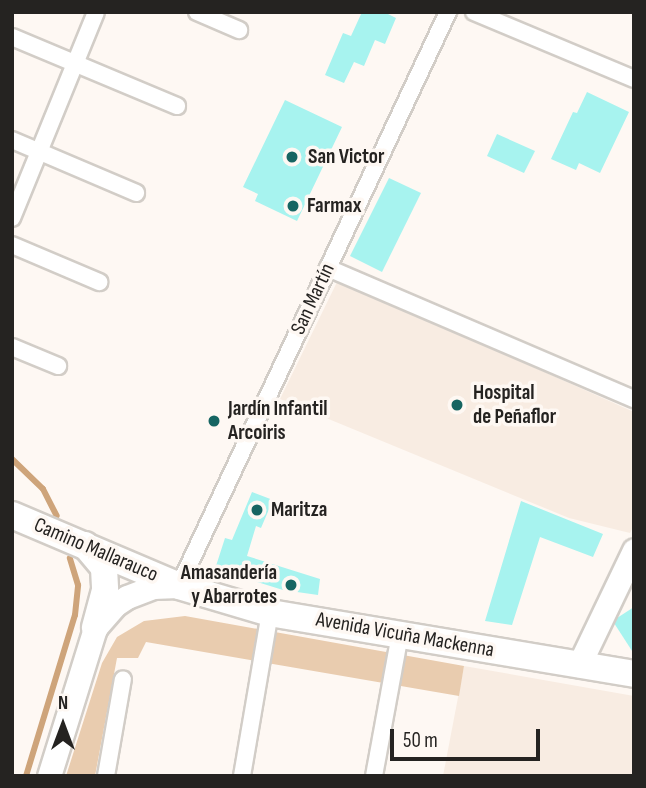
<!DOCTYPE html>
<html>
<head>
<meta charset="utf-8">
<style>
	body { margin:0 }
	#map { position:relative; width:646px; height:788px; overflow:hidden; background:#fef8f3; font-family:"Sofia Sans Condensed",sans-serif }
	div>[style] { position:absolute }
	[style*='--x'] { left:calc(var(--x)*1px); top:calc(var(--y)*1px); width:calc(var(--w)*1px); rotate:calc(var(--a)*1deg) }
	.built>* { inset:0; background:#f8ece2 }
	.green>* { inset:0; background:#e9ccaf }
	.stream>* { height:6px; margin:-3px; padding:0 3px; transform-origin:3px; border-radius:3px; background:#cea47a }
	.building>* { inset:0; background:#a7f3ef }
	.roads { filter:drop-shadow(2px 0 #d2cdc7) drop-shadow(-2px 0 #d2cdc7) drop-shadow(0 2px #d2cdc7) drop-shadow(0 -2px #d2cdc7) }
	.street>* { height:16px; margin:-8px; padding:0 8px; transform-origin:8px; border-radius:8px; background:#fff }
	.secondary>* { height:23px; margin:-11.5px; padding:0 11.5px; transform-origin:11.5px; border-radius:11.5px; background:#fff }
	.primary>* { height:26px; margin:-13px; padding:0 13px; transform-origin:13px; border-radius:13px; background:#fff }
	.dots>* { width:19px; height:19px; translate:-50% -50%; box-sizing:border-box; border:4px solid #fef8f3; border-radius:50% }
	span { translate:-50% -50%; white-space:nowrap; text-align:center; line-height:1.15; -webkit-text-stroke:7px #fef8f3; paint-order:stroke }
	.poi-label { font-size:21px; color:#252321; font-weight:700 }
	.left { translate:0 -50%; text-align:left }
	.right { translate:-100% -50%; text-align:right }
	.street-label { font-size:21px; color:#252321 }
	.frame { position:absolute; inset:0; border:14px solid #252321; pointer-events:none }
	.north { position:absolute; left:28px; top:690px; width:70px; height:70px; -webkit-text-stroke:5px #fef8f3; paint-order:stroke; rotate:0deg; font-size:19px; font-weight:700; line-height:28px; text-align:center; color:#252321 }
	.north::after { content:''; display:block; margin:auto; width:24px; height:32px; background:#252321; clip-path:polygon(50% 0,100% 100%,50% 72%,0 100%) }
	.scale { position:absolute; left:390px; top:729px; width:150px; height:32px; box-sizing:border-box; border:4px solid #252321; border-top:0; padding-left:9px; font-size:21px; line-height:24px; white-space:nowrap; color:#252321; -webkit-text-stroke:5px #fef8f3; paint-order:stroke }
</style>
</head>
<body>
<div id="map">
	<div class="built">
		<div style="clip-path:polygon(338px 280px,634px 412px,634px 525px,630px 533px,569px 518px,280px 399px)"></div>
		<div style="clip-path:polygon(464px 666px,634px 696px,634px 776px,443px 776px)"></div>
	</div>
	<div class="green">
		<div style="clip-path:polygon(185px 616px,464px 666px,459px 696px,146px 642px,138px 658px,117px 658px,95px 776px,66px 776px,102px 663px,117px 637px,144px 621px)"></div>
	</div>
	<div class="stream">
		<div style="--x:12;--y:459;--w:43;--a:44.1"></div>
		<div style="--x:43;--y:489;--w:30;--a:63"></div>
		<div style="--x:26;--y:776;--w:168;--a:-73.1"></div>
		<div style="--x:75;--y:615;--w:30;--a:-84"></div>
		<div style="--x:78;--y:585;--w:28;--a:-107"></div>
	</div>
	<div class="building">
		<div style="clip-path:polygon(362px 12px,384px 12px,396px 18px,385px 44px,375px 40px,364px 66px,354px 62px,344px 83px,325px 75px,343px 33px,351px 36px)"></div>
		<div style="clip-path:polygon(587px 92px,629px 112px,600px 173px,579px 163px,576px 170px,551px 159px,573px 112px,577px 113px)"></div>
		<div style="clip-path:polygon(285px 100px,342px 127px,297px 221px,255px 201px,258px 194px,243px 187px)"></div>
		<div style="clip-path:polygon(497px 134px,535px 151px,524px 173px,487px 156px)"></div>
		<div style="clip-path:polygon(389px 178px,421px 193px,382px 272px,350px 256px)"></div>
		<div style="clip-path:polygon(252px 492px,273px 500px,261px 528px,256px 526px,247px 556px,320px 579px,318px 595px,283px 590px,215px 569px,225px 538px,232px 540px)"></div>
		<div style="clip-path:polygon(521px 501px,603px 534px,593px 557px,540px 537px,512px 625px,485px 621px)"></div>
		<div style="clip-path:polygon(634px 607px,634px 654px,614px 623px,617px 618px)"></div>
	</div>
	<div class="roads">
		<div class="street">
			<div style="--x:197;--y:12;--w:46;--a:23.2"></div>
			<div style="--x:474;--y:12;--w:173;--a:22.7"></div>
			<div style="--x:12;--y:37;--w:179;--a:22.7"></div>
			<div style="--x:12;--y:140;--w:135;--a:23.1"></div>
			<div style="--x:12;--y:218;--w:222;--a:-67.8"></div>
			<div style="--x:12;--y:245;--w:95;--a:23"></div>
			<div style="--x:328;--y:268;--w:333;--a:23.2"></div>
			<div style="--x:12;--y:347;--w:50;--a:22.4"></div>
			<div style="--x:179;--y:586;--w:634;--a:-64.89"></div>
			<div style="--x:106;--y:776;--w:98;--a:-80.1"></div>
			<div style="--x:242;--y:776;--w:165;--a:-80.3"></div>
			<div style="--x:374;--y:776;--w:144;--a:-79.6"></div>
		</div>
		<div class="secondary">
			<div style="--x:579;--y:665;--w:127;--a:-64.4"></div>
			<div style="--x:49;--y:776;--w:155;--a:-72.7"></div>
			<div style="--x:95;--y:628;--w:30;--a:-49"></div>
			<div style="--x:115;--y:605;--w:14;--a:-34"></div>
			<div style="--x:127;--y:597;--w:28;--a:-21"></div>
			<div style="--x:153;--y:587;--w:25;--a:-2"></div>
		</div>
		<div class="primary">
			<div style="--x:12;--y:515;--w:181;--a:23"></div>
			<div style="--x:179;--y:586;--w:95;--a:16.5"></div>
			<div style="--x:270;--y:613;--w:369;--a:9.5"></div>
			<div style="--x:85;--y:545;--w:30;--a:50"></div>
			<div style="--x:104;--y:568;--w:22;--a:87"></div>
			<div style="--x:105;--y:590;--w:39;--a:105"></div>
		</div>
	</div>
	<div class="dots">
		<div style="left:292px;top:157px;background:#166562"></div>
		<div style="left:293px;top:206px;background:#166562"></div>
		<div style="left:457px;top:405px;background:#166562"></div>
		<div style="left:214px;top:421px;background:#166562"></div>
		<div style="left:257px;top:510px;background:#166562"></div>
		<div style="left:291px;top:585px;background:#166562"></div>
	</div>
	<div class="poi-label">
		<span class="left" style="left:308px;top:157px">San Victor</span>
		<span class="left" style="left:307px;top:206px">Farmax</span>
		<span class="left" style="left:473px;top:405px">Hospital<br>de Peñaflor</span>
		<span class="left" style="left:228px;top:421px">Jardín Infantil<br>Arcoiris</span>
		<span class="left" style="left:271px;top:510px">Maritza</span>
		<span class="right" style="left:277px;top:585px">Amasandería<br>y Abarrotes</span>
	</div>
	<div class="street-label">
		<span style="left:313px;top:299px;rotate:-65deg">San Martín</span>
		<span style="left:96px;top:550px;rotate:23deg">Camino Mallarauco</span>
		<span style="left:405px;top:635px;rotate:10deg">Avenida Vicuña Mackenna</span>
	</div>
	<div class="frame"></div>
	<div class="north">N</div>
	<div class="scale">50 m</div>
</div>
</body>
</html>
